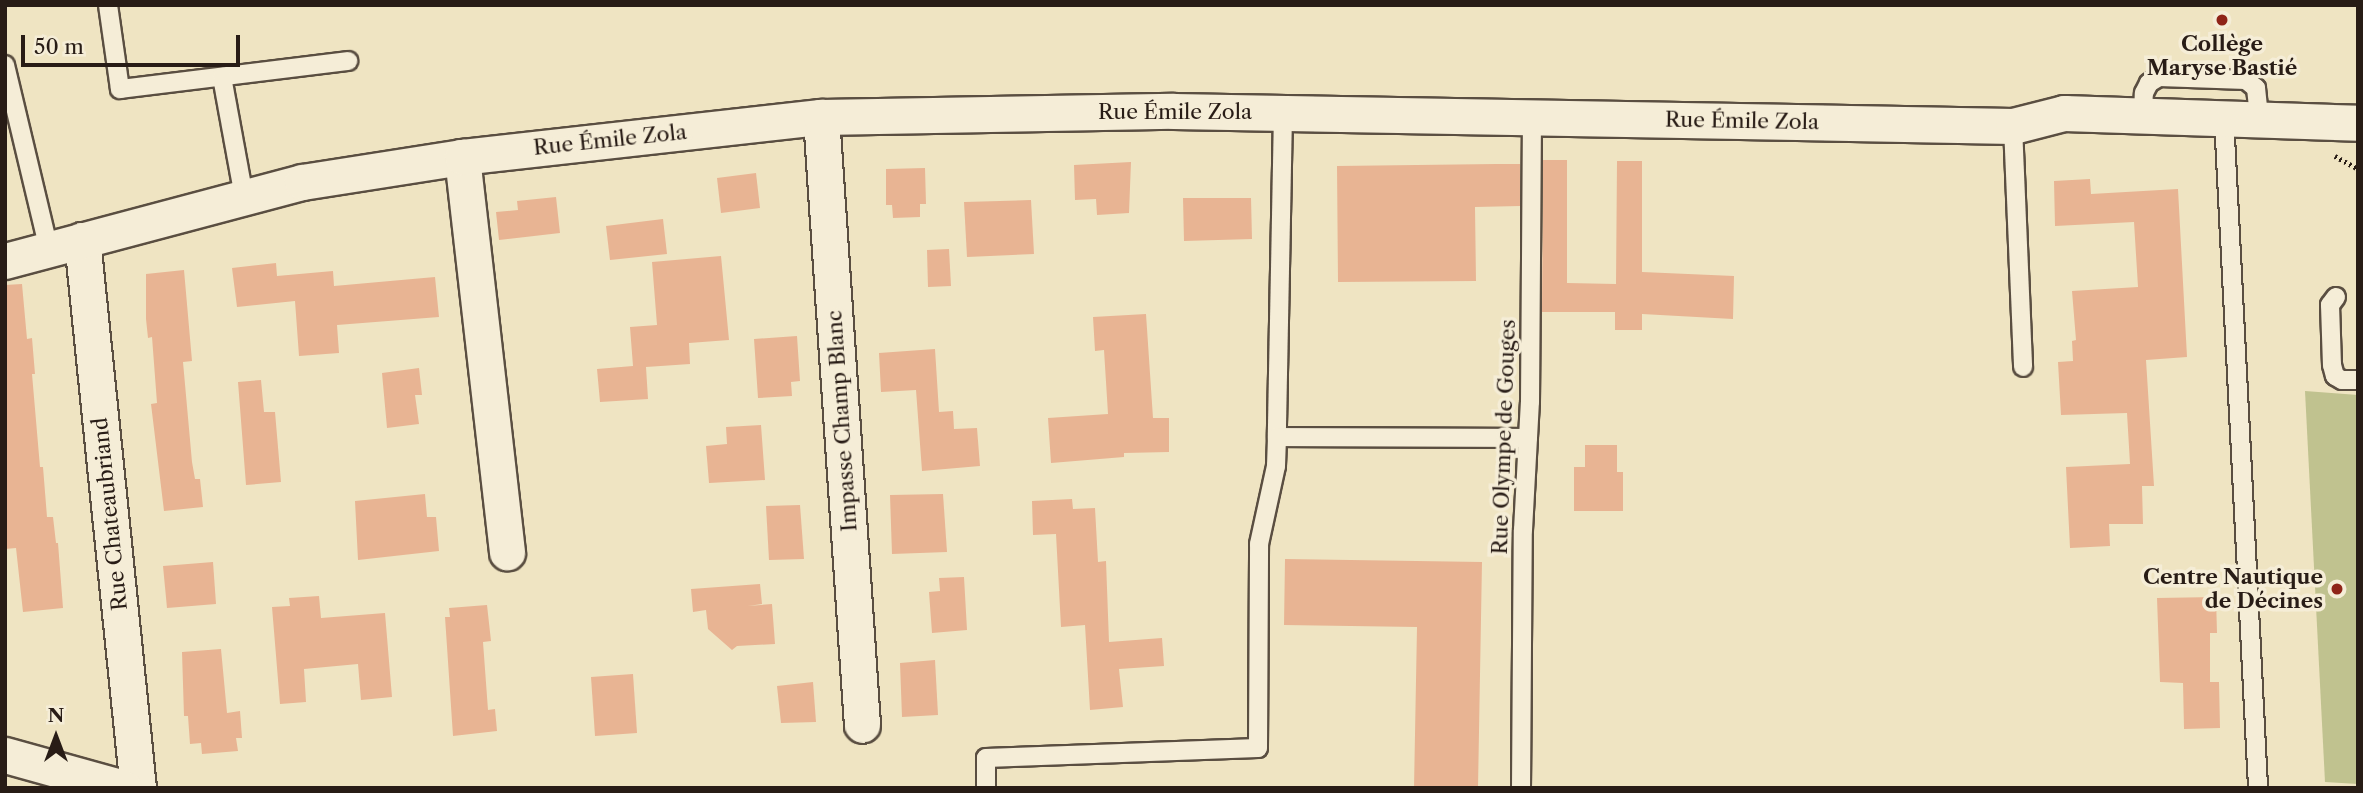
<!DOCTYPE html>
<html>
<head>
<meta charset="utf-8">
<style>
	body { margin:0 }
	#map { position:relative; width:2363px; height:793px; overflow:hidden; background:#efe4c2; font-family:"Libre Caslon Text",serif }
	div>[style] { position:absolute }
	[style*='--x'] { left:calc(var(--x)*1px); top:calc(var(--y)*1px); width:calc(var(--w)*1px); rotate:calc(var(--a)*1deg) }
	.green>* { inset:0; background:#c0c28f }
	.building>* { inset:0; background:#e8b493 }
	.path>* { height:4.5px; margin-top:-2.25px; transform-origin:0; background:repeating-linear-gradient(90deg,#281c16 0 2px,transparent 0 5.5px) }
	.roads { filter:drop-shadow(2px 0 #5a4e41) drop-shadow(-2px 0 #5a4e41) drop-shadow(0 2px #5a4e41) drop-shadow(0 -2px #5a4e41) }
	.service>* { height:18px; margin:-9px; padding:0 9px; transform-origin:9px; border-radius:9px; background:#f5edd7 }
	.minor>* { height:35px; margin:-17.5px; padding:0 17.5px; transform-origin:17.5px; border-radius:17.5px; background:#f5edd7 }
	.dots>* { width:19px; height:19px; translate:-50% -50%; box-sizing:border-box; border:4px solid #f5edd7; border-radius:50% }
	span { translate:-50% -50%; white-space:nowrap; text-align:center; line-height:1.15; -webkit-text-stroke:7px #f5edd7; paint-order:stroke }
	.poi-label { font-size:21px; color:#281c16; font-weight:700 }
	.right { translate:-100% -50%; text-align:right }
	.street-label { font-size:21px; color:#281c16 }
	.frame { position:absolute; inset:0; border:7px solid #281c16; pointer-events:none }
	.north { position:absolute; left:21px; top:702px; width:70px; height:70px; -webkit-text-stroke:5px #f5edd7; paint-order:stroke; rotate:0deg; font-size:19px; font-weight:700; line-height:28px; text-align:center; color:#281c16 }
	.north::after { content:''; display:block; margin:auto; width:24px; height:32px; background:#281c16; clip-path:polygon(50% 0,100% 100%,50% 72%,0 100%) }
	.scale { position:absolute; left:21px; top:35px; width:219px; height:32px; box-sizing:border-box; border:4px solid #281c16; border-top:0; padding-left:9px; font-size:21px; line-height:24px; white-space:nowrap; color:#281c16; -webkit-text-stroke:5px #f5edd7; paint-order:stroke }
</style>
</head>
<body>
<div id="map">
	<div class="green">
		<div style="clip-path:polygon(2305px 391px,2358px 395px,2358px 784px,2325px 782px)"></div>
	</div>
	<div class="building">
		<div style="clip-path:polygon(1543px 160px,1567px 160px,1567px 283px,1616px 284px,1617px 161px,1642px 161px,1642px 272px,1734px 276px,1733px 319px,1642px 314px,1642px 330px,1615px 330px,1615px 312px,1542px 312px)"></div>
		<div style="clip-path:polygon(1131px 162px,1129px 213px,1097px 215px,1096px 199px,1075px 200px,1074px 165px)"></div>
		<div style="clip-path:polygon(1496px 164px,1520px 164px,1520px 206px,1475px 207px,1476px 281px,1338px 282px,1337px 166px)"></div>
		<div style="clip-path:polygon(925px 168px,926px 204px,920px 204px,920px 217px,893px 218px,892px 205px,886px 205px,886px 169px)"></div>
		<div style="clip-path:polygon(756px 173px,760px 208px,721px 213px,717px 178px)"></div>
		<div style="clip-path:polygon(2090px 179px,2091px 194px,2178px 189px,2187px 357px,2146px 360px,2154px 486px,2142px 486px,2143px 524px,2109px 524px,2110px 546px,2070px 548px,2066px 467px,2130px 464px,2127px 413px,2061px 415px,2058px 362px,2073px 361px,2072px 341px,2076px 340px,2072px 291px,2138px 287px,2134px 222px,2055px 226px,2054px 181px)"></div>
		<div style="clip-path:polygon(556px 197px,560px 233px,499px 240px,496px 212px,518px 210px,517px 201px)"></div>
		<div style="clip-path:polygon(1183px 198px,1251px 198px,1252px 239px,1184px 241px)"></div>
		<div style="clip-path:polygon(1031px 200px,1034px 254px,967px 257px,964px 202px)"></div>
		<div style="clip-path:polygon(663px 219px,667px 254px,610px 260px,606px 226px)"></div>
		<div style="clip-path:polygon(949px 249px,951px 286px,928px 287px,927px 250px)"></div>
		<div style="clip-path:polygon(721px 256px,729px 340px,689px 343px,690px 364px,646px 367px,648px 399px,600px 402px,597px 369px,633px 366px,630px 327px,657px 325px,652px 262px)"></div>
		<div style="clip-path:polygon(276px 263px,277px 276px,333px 271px,334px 286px,435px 277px,439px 317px,337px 325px,339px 353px,299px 356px,295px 301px,237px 307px,232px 268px)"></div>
		<div style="clip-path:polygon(184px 270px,192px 361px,183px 362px,192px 462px,195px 479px,200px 479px,203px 507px,164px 511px,151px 404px,157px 403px,152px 337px,148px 338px,146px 319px,146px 274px)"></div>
		<div style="clip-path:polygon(22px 284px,27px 339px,32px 338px,35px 374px,32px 374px,40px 467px,43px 467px,47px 517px,53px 517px,56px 543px,58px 543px,63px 608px,23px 612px,16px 548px,5px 549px,5px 285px)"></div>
		<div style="clip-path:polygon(1146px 314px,1153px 418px,1169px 418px,1169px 452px,1124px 453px,1124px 457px,1051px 463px,1048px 418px,1108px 414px,1104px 350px,1095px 351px,1093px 317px)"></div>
		<div style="clip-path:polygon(797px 336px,800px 381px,791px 382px,792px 396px,758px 398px,754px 339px)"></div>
		<div style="clip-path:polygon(935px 349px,939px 412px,953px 411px,954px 429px,977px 428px,980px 466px,922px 471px,916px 390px,881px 392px,879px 353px)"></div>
		<div style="clip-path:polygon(419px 368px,422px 395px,415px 395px,419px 424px,387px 428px,382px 373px)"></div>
		<div style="clip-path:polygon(261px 380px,264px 412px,275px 412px,281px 482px,246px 485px,238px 382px)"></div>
		<div style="clip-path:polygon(761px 425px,765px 480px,709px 483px,706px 446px,727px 444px,726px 427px)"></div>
		<div style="clip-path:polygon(1585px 445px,1617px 445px,1617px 472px,1623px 472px,1623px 511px,1574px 511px,1574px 467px,1585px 467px)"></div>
		<div style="clip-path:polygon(425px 494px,427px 517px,436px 517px,439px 551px,358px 560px,355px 501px)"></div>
		<div style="clip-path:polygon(943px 494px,947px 552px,892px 554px,890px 495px)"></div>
		<div style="clip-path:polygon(1072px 499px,1073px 509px,1095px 508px,1098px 562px,1106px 561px,1109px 642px,1162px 638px,1164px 666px,1119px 669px,1123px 707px,1090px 710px,1085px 625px,1061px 627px,1056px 534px,1033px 535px,1032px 501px)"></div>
		<div style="clip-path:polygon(800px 505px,804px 559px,769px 560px,766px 506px)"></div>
		<div style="clip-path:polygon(1285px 559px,1482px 562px,1478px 788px,1414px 788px,1417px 627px,1284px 625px)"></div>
		<div style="clip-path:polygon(213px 562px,216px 604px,167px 608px,163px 566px)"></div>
		<div style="clip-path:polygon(964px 577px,967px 630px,932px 633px,929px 592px,940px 591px,939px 578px)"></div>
		<div style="clip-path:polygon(760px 584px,762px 604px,748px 606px,772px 604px,775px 644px,737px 646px,732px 650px,708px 629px,706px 610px,693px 612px,691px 589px)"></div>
		<div style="clip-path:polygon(319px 596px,321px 618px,385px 613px,392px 697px,361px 700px,358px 664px,304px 669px,306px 702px,280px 704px,272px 607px,290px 606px,289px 598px)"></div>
		<div style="clip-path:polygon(2216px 597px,2217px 633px,2210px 633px,2210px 682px,2219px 682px,2220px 728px,2184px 729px,2183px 683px,2160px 682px,2157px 598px)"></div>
		<div style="clip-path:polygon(487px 605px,491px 641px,483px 642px,488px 710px,495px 709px,497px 731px,453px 736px,445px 617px,450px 617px,449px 608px)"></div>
		<div style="clip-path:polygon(221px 649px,227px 713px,240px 711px,242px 738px,236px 738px,238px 751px,202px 754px,201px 743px,190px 744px,188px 716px,184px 716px,182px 652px)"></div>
		<div style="clip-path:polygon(935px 660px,938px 715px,902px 717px,900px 663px)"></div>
		<div style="clip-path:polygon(633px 674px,637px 733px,595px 736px,591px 677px)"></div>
		<div style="clip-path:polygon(813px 682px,816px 722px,781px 723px,777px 686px)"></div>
	</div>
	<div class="path">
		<div style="--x:2335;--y:156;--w:26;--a:29"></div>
	</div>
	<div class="roads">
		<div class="service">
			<div style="--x:108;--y:5;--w:85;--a:81.9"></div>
			<div style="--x:120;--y:89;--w:230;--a:-7"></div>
			<div style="--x:5;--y:65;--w:189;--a:76.6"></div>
			<div style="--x:222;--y:77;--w:122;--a:79.6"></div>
			<div style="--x:1283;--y:113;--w:324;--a:91.1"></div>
			<div style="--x:1277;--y:437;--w:251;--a:0.2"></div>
			<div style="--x:2143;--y:116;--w:23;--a:-88"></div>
			<div style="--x:2144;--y:93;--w:11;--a:-63"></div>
			<div style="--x:2149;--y:83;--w:12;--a:-31"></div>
			<div style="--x:2159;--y:77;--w:87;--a:2"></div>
			<div style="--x:2246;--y:80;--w:13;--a:39"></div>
			<div style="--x:2256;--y:88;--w:31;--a:84"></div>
			<div style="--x:2224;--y:118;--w:671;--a:87.09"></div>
			<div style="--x:2013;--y:126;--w:241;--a:87.6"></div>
			<div style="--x:2336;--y:297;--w:10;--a:127"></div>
			<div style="--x:2330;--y:305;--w:60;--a:88.1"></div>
			<div style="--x:2332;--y:365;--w:11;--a:75"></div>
			<div style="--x:2335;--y:376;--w:8;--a:30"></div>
			<div style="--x:2342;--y:380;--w:16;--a:0"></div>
			<div style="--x:986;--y:788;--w:30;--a:-90"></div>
			<div style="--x:986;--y:758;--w:272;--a:-2.1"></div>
			<div style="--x:1258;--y:748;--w:204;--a:-89.7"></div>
			<div style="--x:1259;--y:544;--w:80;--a:-77.7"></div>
			<div style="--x:1276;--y:466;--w:29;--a:-88"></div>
			<div style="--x:1521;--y:788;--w:258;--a:-89.6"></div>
			<div style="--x:1523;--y:530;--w:128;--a:-86.9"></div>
			<div style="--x:1530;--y:402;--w:286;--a:-89.6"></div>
		</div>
		<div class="minor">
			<div style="--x:821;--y:117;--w:609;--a:86.14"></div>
			<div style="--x:462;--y:157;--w:398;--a:83.5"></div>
			<div style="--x:82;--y:240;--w:551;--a:84.17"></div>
			<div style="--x:5;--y:261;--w:307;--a:-14.9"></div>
			<div style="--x:302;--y:182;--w:162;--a:-8.9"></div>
			<div style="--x:462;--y:157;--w:361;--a:-6.4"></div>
			<div style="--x:821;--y:117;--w:352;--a:-1"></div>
			<div style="--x:1173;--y:111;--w:840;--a:1.02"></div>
			<div style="--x:2013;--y:126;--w:53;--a:-14.3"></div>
			<div style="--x:2064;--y:113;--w:294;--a:1.9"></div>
			<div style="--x:5;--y:755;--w:123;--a:15.5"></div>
		</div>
	</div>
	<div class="dots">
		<div style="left:2222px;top:20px;background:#8f2418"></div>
		<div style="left:2337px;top:589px;background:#8f2418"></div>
	</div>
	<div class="poi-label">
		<span style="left:2222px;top:56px">Collège<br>Maryse Bastié</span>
		<span class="right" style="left:2323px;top:589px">Centre Nautique<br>de Décines</span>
	</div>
	<div class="street-label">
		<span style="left:1175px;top:112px">Rue Émile Zola</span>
		<span style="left:1742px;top:121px;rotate:1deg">Rue Émile Zola</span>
		<span style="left:610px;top:140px;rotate:-6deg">Rue Émile Zola</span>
		<span style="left:842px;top:421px;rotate:-94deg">Impasse Champ Blanc</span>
		<span style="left:1504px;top:437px;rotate:-88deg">Rue Olympe de Gouges</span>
		<span style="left:110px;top:514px;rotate:-96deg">Rue Chateaubriand</span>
	</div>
	<div class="frame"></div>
	<div class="north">N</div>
	<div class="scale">50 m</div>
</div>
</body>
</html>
